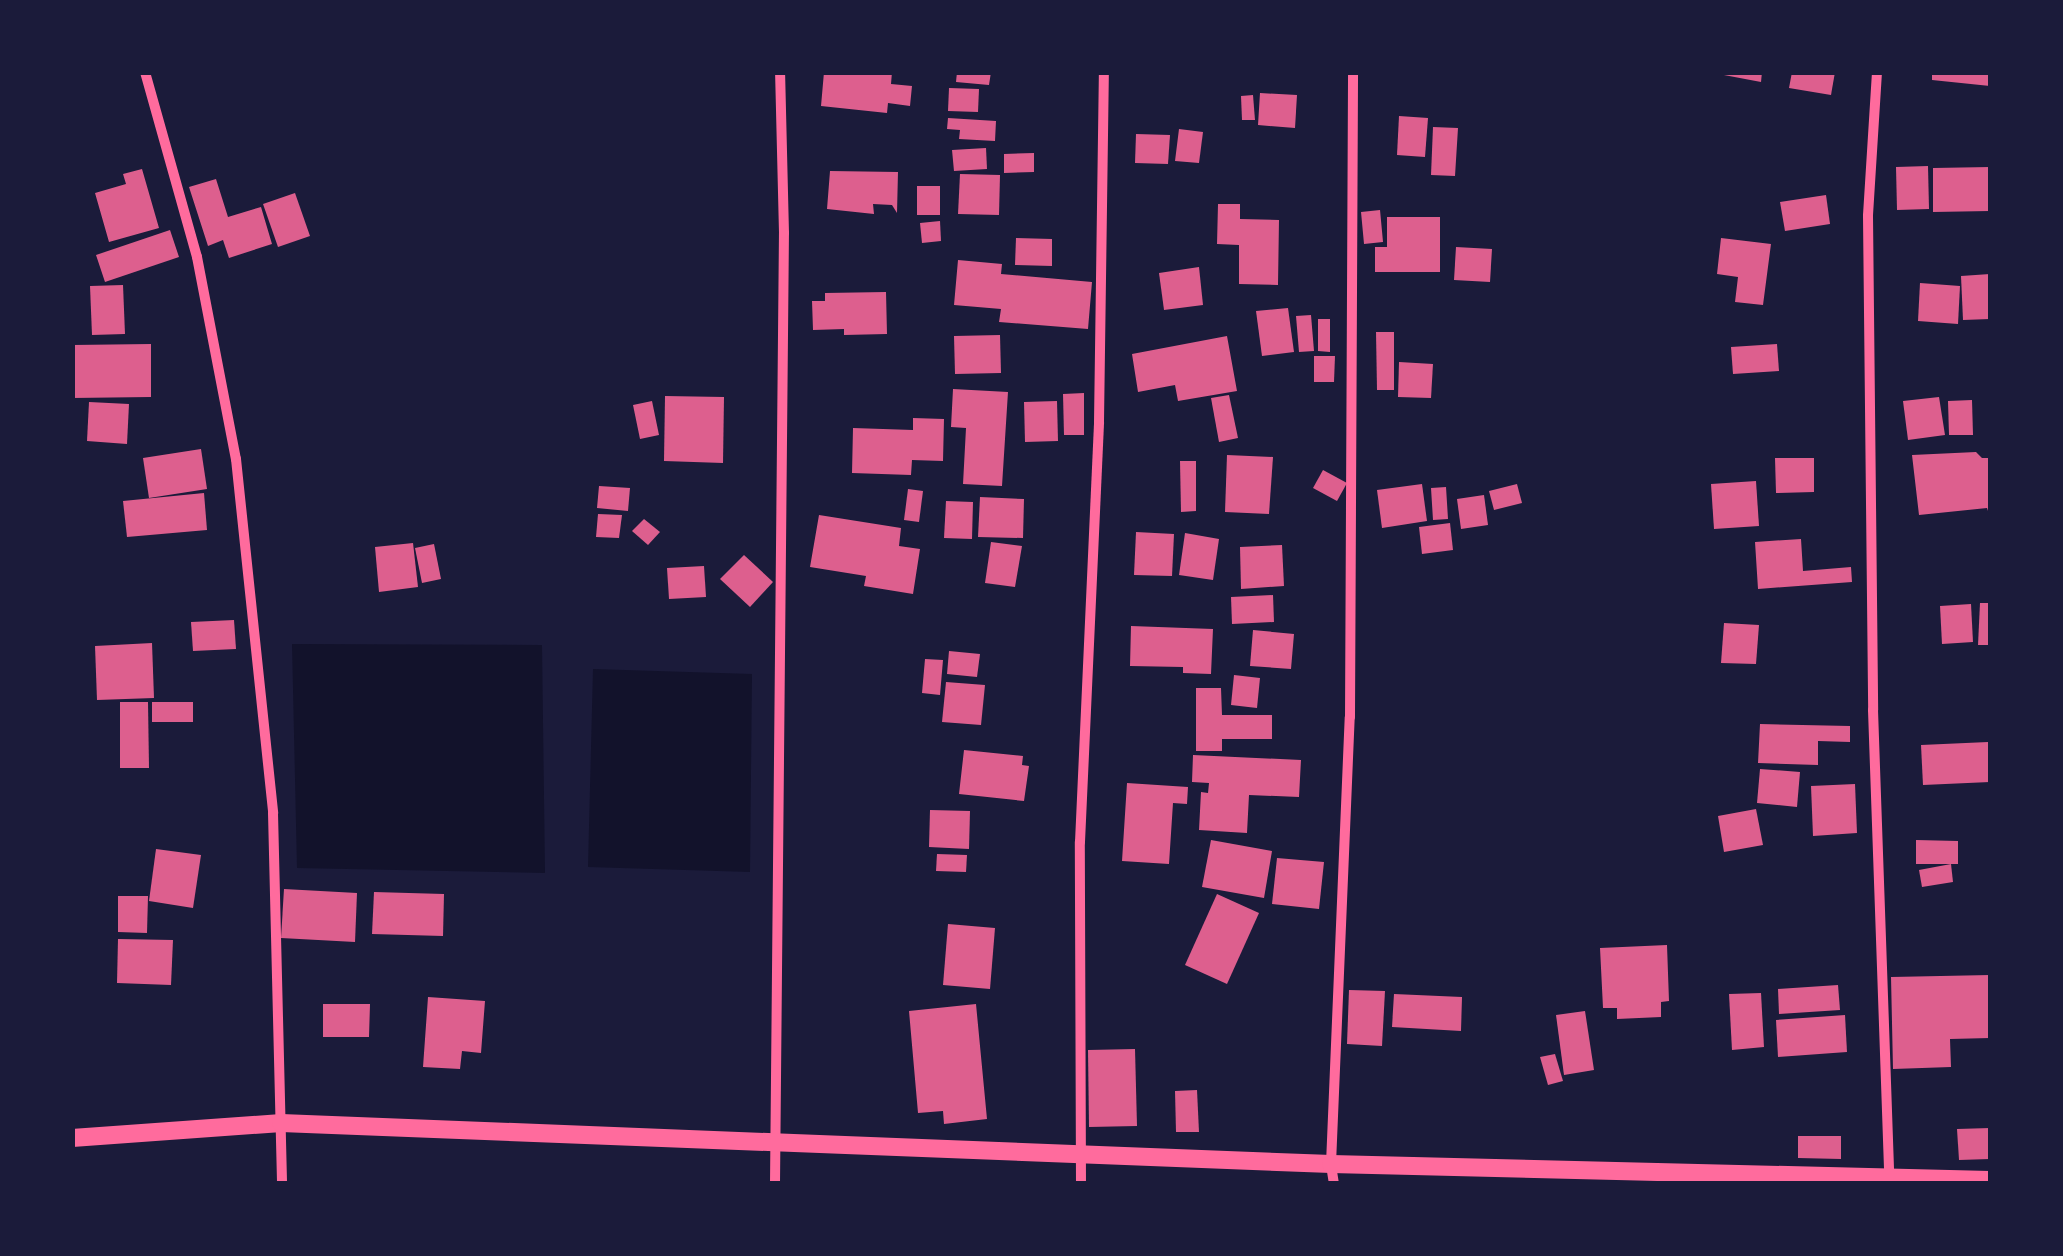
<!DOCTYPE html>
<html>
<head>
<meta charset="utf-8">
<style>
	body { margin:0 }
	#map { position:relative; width:2063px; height:1256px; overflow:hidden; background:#1b1b3a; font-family:Helvetica,sans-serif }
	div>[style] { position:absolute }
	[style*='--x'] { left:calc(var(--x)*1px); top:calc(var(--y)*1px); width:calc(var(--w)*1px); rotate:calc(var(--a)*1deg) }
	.water>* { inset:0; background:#12122b }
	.building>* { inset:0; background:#dd5f8e }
	.minor>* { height:10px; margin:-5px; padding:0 5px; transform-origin:5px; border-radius:5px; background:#ff6b9d }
	.tertiary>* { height:18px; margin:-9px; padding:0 9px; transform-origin:9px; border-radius:9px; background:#ff6b9d }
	span { translate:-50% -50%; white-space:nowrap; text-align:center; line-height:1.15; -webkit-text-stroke:10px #1b1b3a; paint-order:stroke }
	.frame { position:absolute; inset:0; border:75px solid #1b1b3a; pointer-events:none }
</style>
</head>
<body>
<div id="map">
	<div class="water">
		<div style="clip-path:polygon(292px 644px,542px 645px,545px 873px,297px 868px)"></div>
		<div style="clip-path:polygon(593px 669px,752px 674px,750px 872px,588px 867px)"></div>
	</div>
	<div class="building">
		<div style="clip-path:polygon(824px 72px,892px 72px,891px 84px,912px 86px,910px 106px,888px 103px,887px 113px,821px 106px)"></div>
		<div style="clip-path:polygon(957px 72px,991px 72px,989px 85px,956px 82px)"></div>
		<div style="clip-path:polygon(1708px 72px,1762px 72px,1761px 82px)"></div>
		<div style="clip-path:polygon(1792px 72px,1835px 72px,1831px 95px,1789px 88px)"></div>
		<div style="clip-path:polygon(1932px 72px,1990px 72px,1990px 86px,1932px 80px)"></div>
		<div style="clip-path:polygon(949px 88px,979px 89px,978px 112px,948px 111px)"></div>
		<div style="clip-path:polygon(1260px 93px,1297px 95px,1295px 128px,1258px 125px)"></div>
		<div style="clip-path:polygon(1253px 95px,1255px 120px,1242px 120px,1241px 96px)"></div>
		<div style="clip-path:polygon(1399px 116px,1428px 118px,1425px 157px,1397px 155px)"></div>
		<div style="clip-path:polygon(948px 118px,996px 121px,995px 141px,959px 139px,960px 130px,947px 129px)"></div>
		<div style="clip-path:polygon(1433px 127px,1458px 128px,1455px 176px,1431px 175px)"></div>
		<div style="clip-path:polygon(1179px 129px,1203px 132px,1199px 163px,1175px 161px)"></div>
		<div style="clip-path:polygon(1136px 134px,1170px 135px,1168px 164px,1135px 163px)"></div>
		<div style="clip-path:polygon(986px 148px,987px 169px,954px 171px,952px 150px)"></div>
		<div style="clip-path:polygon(1034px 153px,1034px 172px,1004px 173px,1004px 154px)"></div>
		<div style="clip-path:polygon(1928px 166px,1929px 209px,1897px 210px,1896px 167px)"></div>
		<div style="clip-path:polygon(1990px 167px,1990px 211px,1933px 212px,1933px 168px)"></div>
		<div style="clip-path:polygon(142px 169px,159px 228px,109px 242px,95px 193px,126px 184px,123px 174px)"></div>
		<div style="clip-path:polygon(830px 171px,898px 172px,897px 213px,892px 205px,873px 204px,874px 214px,827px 209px)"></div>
		<div style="clip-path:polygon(960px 174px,1000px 175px,999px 215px,958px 214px)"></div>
		<div style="clip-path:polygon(216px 179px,228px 217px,261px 207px,272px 244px,229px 258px,223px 240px,208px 246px,189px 187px)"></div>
		<div style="clip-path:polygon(917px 186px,940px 186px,940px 215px,917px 215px)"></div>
		<div style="clip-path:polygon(295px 193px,310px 236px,278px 247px,263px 204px)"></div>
		<div style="clip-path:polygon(1826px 195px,1830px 224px,1785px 231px,1780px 202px)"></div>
		<div style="clip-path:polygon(1218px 204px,1240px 204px,1240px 219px,1279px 220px,1278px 285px,1239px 284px,1239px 245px,1217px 244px)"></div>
		<div style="clip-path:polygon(1380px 210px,1383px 242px,1364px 244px,1361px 212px)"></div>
		<div style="clip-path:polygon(1387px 217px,1440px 217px,1440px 272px,1375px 272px,1375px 247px,1387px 247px)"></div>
		<div style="clip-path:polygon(940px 221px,941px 241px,922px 243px,920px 223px)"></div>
		<div style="clip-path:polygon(170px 230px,179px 257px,105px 282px,96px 255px)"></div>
		<div style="clip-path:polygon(1016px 238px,1052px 239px,1052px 266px,1015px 265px)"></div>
		<div style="clip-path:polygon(1721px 238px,1771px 244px,1763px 305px,1735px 302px,1738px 277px,1717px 274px)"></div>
		<div style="clip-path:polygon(1456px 247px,1492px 249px,1490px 282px,1454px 280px)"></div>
		<div style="clip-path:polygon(958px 260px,1002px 264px,1001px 274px,1092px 282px,1088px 329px,999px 322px,1001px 309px,954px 305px)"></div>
		<div style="clip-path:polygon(1199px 267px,1203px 305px,1164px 310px,1159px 273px)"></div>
		<div style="clip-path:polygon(1990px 274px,1990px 319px,1963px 320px,1961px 276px)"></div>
		<div style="clip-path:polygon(1920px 283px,1960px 286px,1958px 324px,1918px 321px)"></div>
		<div style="clip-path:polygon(123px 285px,125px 334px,92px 335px,90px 286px)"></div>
		<div style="clip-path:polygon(886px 292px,887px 334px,844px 335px,844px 329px,813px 330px,812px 301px,825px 301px,825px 293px)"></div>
		<div style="clip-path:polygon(1288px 308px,1294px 352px,1262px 356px,1256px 311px)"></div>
		<div style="clip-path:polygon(1311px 315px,1314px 351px,1299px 352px,1296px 316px)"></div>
		<div style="clip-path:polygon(1318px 319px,1330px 319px,1330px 352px,1318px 351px)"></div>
		<div style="clip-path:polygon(1376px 332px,1394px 332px,1394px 390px,1377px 390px)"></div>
		<div style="clip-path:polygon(1000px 335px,1001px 373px,955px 374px,954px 336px)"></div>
		<div style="clip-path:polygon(1227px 336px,1237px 391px,1178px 401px,1175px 385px,1138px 392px,1132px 354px)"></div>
		<div style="clip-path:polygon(151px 344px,151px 397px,72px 398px,72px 345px)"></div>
		<div style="clip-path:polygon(1777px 344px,1779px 371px,1733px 374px,1731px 347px)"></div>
		<div style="clip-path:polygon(1314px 356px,1335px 356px,1334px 382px,1314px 382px)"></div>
		<div style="clip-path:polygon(1399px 362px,1433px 364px,1431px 398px,1398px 397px)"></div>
		<div style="clip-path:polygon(953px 389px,1008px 392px,1002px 486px,963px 484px,966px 428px,951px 427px)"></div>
		<div style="clip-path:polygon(1084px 393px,1084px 435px,1064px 435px,1063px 394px)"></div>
		<div style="clip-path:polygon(1229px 395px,1238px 438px,1219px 442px,1211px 398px)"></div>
		<div style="clip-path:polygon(665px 396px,724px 397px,723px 463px,664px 461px)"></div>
		<div style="clip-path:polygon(1939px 397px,1945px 435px,1908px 440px,1903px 401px)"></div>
		<div style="clip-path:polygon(1972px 400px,1973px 435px,1949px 435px,1948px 401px)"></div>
		<div style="clip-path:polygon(652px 401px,659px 435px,640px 439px,633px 405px)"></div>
		<div style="clip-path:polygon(1057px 401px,1058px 441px,1025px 442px,1024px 402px)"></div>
		<div style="clip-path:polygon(89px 402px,129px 404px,127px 444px,87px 441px)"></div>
		<div style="clip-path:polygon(913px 418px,944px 419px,943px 461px,912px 460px,911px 475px,852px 473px,853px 428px,913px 430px)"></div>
		<div style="clip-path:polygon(201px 449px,207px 489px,149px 498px,143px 458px)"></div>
		<div style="clip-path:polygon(1976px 452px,1982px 458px,1990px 458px,1990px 517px,1987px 508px,1919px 515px,1912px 455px)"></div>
		<div style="clip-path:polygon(1227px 455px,1273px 457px,1269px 514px,1225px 512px)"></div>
		<div style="clip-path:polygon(1775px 458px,1814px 458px,1814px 492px,1776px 493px)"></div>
		<div style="clip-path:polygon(1180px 461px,1196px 461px,1196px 511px,1181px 512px)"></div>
		<div style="clip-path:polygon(1323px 470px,1347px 483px,1337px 501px,1313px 488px)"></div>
		<div style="clip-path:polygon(1756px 481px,1759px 526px,1714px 529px,1711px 484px)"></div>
		<div style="clip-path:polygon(1422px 484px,1427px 521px,1382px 528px,1377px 490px)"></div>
		<div style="clip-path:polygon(1517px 484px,1522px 503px,1494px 510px,1489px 491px)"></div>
		<div style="clip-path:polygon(599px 486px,630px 488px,628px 511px,597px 508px)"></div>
		<div style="clip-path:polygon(1446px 487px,1448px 519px,1433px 520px,1431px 488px)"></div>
		<div style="clip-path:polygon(908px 489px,923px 491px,919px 522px,904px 520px)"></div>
		<div style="clip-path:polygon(204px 493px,207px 530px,127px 537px,123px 501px)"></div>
		<div style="clip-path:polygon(1484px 495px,1488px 525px,1461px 529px,1457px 499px)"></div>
		<div style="clip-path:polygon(980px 497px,1024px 499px,1023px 538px,978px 537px)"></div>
		<div style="clip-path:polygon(946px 501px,973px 502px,972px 539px,944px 538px)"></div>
		<div style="clip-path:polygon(598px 514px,622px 515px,619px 538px,596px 537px)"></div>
		<div style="clip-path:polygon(819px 515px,901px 528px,899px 546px,920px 549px,913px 594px,864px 586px,866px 576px,810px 567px)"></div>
		<div style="clip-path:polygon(644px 519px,660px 532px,648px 545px,632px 531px)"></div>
		<div style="clip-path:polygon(1450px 523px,1453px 550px,1422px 554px,1419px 527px)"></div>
		<div style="clip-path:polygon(1136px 532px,1174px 534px,1172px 576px,1134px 575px)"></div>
		<div style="clip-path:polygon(1185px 533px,1219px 539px,1213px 580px,1179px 575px)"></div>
		<div style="clip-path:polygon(1801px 539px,1803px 571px,1851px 567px,1852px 582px,1758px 589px,1755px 542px)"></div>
		<div style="clip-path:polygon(991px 542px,1022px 546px,1015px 587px,985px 583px)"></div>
		<div style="clip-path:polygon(413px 543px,418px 587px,379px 592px,375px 547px)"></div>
		<div style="clip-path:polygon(434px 544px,441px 579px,422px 583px,415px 548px)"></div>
		<div style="clip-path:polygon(1282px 545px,1284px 586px,1241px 589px,1240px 547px)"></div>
		<div style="clip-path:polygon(744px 555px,773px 582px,750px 607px,720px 579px)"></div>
		<div style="clip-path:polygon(704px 566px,706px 597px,669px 599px,667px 568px)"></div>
		<div style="clip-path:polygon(1273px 595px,1274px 622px,1232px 624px,1231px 597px)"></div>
		<div style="clip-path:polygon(1980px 603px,1990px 603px,1990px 645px,1978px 645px)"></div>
		<div style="clip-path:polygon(1971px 604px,1973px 642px,1942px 644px,1940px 606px)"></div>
		<div style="clip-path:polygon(234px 620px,236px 649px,193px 651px,191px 622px)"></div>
		<div style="clip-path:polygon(1724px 623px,1759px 625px,1756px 664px,1721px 663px)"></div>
		<div style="clip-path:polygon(1131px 626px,1213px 629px,1211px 674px,1183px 673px,1183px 667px,1130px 666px)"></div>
		<div style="clip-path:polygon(1253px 630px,1294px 634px,1291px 669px,1250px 666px)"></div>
		<div style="clip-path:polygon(152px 643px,154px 698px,97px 700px,95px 646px)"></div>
		<div style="clip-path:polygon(949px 651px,980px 654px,977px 677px,947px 674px)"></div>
		<div style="clip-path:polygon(925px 659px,943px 660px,940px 695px,922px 693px)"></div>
		<div style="clip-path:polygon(1234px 675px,1260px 678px,1257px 708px,1231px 705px)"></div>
		<div style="clip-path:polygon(946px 682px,985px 685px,981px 725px,942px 722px)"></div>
		<div style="clip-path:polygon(1196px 688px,1221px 688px,1222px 715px,1272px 715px,1272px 739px,1222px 739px,1222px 751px,1196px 751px)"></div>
		<div style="clip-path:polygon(120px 702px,148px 702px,149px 768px,120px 768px)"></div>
		<div style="clip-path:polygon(152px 702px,193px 702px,193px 722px,152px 722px)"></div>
		<div style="clip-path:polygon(1760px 724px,1850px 726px,1850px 742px,1818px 741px,1818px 765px,1758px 763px)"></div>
		<div style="clip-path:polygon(1988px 742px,1990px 782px,1923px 785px,1921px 745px)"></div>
		<div style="clip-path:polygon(964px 750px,1023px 756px,1022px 765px,1029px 766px,1024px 801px,959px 794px)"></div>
		<div style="clip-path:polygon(1193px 755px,1301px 760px,1299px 797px,1249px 795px,1247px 833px,1199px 830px,1201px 792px,1208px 793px,1209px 783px,1192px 782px)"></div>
		<div style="clip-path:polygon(1760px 769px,1800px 772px,1797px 807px,1757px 803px)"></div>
		<div style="clip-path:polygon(1127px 783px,1188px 787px,1187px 804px,1173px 803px,1169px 864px,1122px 861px)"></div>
		<div style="clip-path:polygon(1855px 784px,1857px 833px,1813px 836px,1811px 786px)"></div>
		<div style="clip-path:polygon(1756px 809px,1763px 845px,1724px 852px,1718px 816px)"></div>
		<div style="clip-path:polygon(930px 810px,970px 811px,969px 849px,929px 847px)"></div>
		<div style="clip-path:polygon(1211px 840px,1272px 851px,1264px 898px,1202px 887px)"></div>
		<div style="clip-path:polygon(1916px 840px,1958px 841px,1958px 864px,1916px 864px)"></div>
		<div style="clip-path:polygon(156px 849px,201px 855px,193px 908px,149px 901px)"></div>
		<div style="clip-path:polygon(937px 854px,967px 855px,966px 872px,936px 871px)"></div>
		<div style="clip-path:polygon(1277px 858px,1324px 862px,1319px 909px,1272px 904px)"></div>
		<div style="clip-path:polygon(1951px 864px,1953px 882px,1922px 887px,1919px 870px)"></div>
		<div style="clip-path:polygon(284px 889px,357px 893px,355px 942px,281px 938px)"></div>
		<div style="clip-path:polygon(374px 892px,444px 894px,443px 936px,372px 934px)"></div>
		<div style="clip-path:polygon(1217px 894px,1259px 913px,1227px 984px,1185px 965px)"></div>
		<div style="clip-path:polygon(118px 896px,148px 896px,147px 933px,118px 932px)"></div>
		<div style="clip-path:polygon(948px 924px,995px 928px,990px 989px,943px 985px)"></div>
		<div style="clip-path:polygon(118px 939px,173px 940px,171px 985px,117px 983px)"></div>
		<div style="clip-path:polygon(1667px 945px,1669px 1001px,1661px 1002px,1661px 1017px,1617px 1019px,1617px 1008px,1603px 1008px,1600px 948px)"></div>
		<div style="clip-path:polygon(1990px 975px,1990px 1038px,1950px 1039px,1951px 1067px,1893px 1069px,1891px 977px)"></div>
		<div style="clip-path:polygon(1838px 985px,1840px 1010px,1779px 1014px,1778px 989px)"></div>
		<div style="clip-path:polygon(1349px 990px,1385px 991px,1382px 1046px,1347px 1044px)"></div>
		<div style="clip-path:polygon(1761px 993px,1764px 1047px,1732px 1050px,1729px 994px)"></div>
		<div style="clip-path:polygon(1394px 994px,1462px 997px,1461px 1031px,1392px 1027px)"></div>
		<div style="clip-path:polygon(428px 997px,485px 1001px,481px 1053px,462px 1051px,460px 1069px,423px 1067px)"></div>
		<div style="clip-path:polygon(323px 1004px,370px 1004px,369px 1037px,323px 1037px)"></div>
		<div style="clip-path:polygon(976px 1004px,987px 1119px,944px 1124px,943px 1111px,918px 1113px,909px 1011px)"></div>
		<div style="clip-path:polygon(1585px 1011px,1594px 1070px,1564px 1075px,1556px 1015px)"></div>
		<div style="clip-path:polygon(1845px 1015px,1847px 1052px,1778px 1057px,1776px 1020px)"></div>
		<div style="clip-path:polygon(1135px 1049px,1137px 1126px,1089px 1127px,1088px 1050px)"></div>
		<div style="clip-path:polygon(1555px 1054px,1563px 1081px,1548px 1085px,1540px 1057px)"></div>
		<div style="clip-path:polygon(1197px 1090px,1199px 1132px,1176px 1132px,1175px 1091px)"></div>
		<div style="clip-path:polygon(1990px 1128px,1990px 1159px,1959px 1160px,1957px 1129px)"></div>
		<div style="clip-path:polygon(1798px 1136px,1841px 1136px,1841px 1159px,1798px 1158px)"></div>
	</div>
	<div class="minor">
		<div style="--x:145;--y:72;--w:192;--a:74.3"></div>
		<div style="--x:197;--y:257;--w:206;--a:79.1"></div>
		<div style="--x:236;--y:459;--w:356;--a:84"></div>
		<div style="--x:273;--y:813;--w:371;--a:88.6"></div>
		<div style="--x:1877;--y:72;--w:144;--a:93.6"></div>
		<div style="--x:1868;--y:216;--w:494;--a:89.4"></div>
		<div style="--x:1873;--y:710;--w:467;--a:88"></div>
		<div style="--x:775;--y:1184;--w:951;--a:-89.46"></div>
		<div style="--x:784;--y:233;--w:161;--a:-91.4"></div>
		<div style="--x:1081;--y:1184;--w:342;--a:-90.2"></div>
		<div style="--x:1080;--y:842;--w:420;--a:-87.4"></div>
		<div style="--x:1099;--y:422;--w:350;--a:-89.2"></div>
		<div style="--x:1334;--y:1184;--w:20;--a:-99"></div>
		<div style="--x:1331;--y:1164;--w:447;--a:-87.6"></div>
		<div style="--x:1350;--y:717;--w:645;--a:-89.73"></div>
	</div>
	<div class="tertiary">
		<div style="--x:72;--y:1138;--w:210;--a:-4.1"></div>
		<div style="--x:281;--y:1123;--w:1051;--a:2.24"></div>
		<div style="--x:1331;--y:1164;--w:659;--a:1.39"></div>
	</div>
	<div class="frame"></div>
</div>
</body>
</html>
